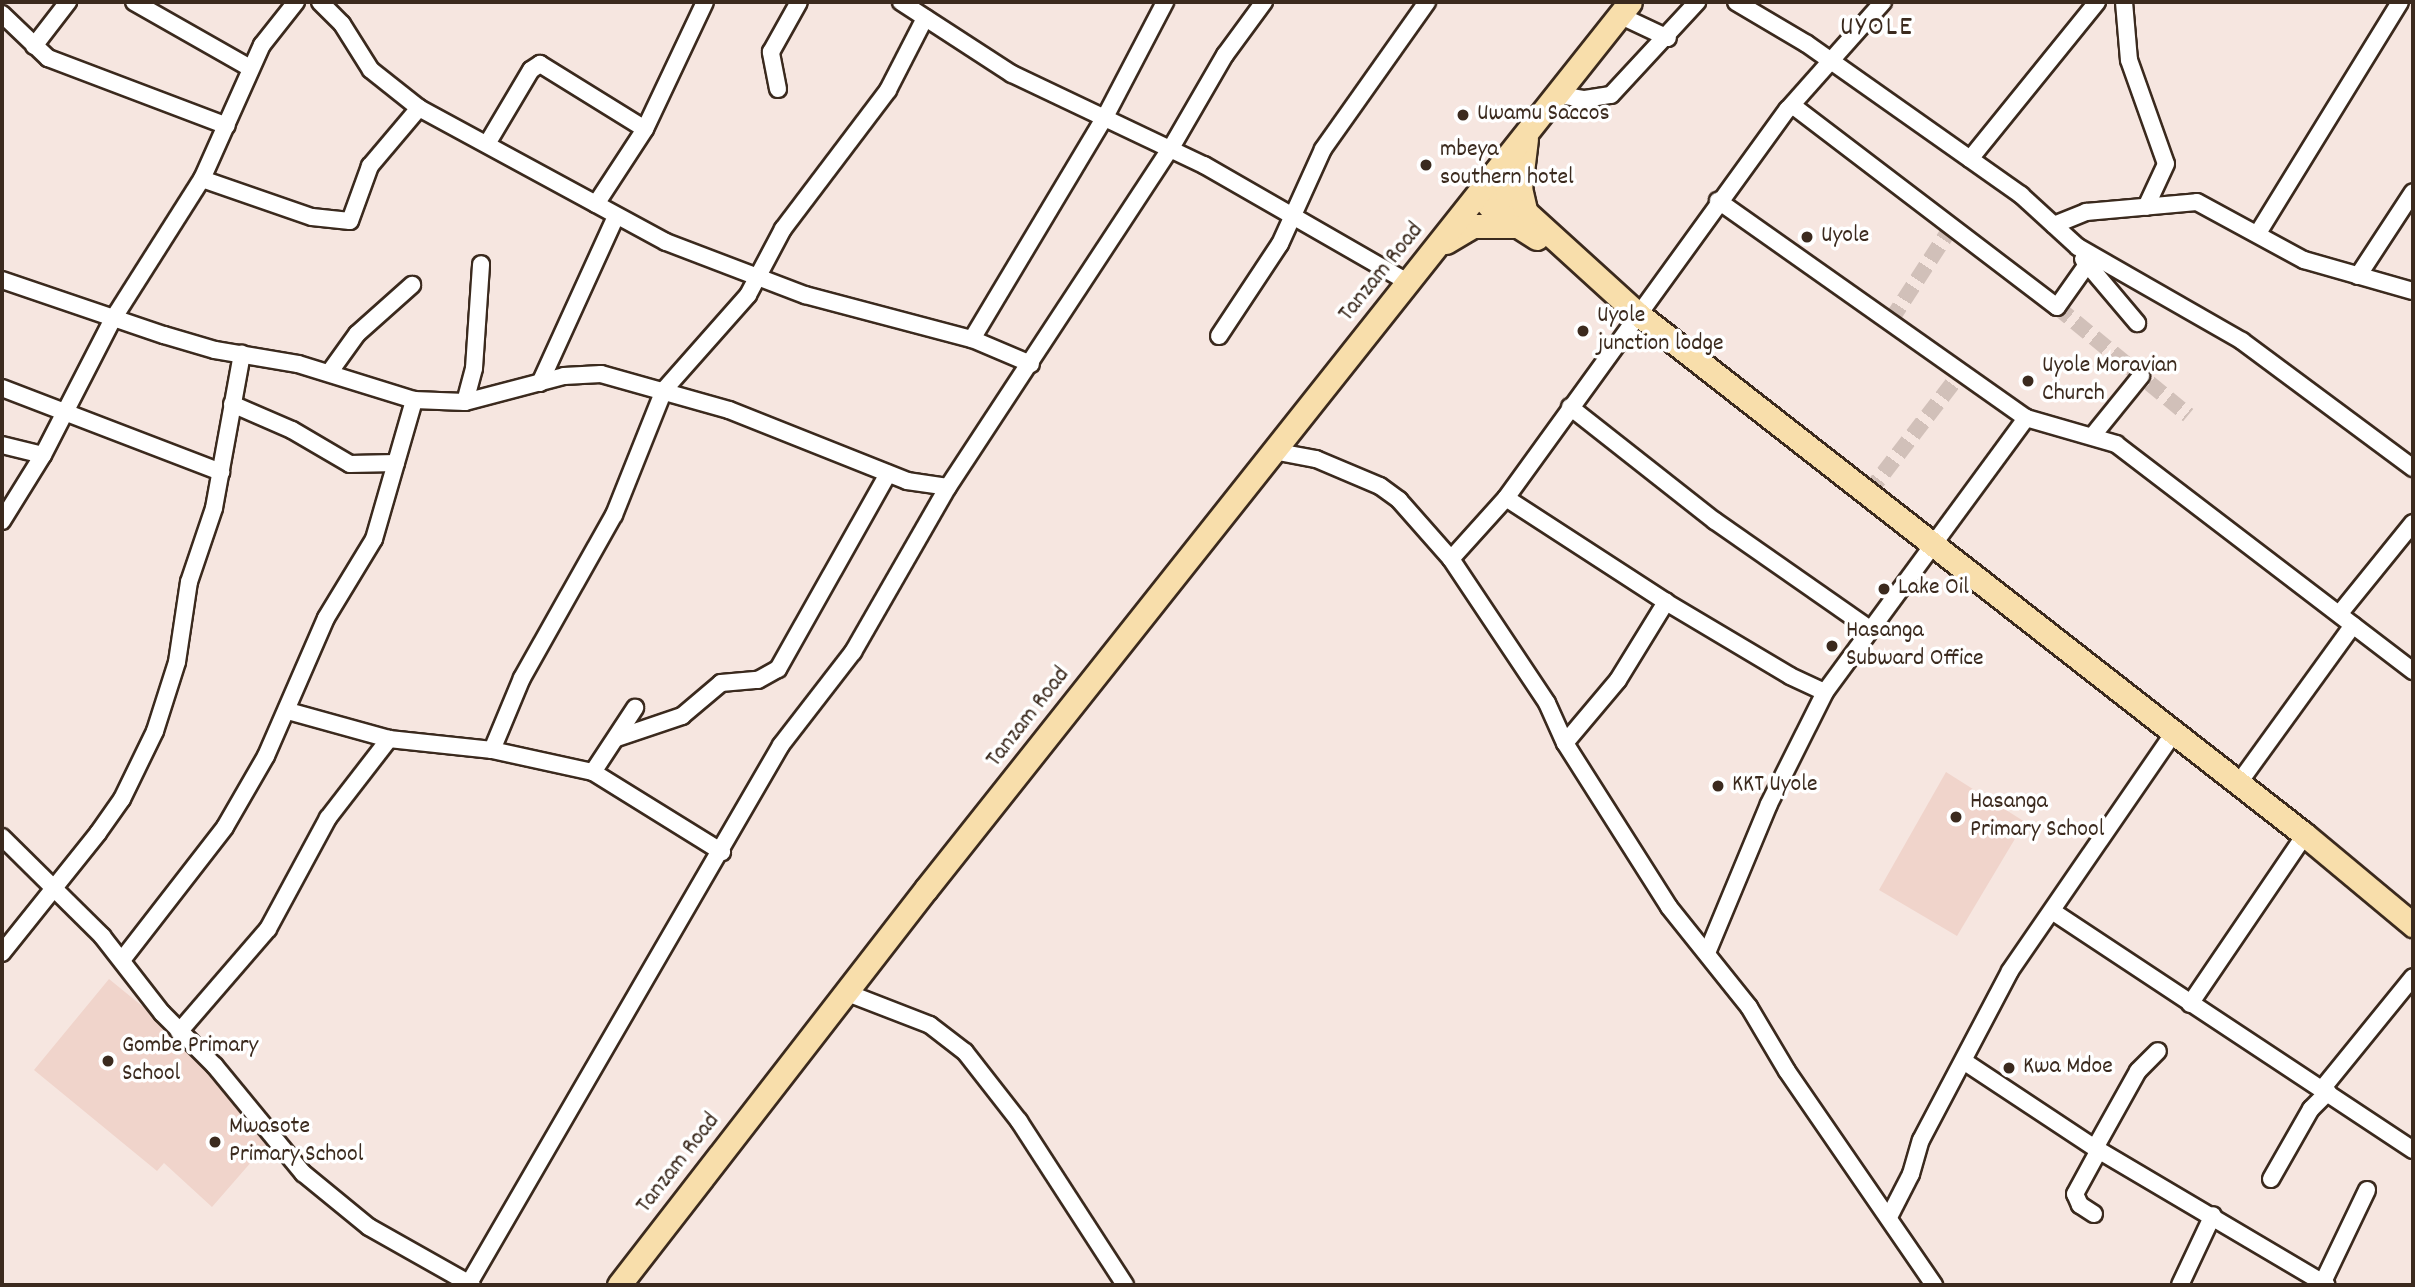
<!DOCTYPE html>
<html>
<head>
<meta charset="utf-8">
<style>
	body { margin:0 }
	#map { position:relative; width:2415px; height:1287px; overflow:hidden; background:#f6e6e0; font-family:Dekko,sans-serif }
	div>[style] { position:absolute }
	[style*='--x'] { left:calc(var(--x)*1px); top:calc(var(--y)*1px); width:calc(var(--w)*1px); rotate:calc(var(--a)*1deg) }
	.built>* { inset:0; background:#f0d4cb }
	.minor-tunnel>* { height:16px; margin-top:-8px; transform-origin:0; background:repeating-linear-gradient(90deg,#d1c0b9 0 16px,transparent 0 24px) }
	.roads { filter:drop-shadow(2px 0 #3b2a1e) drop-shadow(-2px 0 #3b2a1e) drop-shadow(0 2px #3b2a1e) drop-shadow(0 -2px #3b2a1e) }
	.minor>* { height:16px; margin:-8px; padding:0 8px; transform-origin:8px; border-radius:8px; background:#fff }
	.highway>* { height:23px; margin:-11.5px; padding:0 11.5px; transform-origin:11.5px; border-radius:11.5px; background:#f8deab }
	.dots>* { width:19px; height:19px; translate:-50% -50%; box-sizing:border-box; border:4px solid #fff; border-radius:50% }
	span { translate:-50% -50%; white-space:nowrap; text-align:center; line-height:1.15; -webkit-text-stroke:7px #fff; paint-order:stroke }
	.poi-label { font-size:24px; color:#3b2a1e }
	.left { translate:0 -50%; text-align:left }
	.street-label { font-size:24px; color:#3b2a1e }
	.quarter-label { font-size:28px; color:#3b2a1e; letter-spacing:2px }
	.frame { position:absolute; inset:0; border:4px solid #3b2a1e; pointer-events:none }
</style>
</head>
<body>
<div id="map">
	<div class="built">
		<div style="clip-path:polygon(1946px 772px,2025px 822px,1957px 936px,1879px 890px)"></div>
		<div style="clip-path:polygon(109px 979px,233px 1080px,274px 1136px,212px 1207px,164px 1163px,157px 1171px,34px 1070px)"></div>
	</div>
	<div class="minor-tunnel">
		<div style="--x:2057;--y:307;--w:170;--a:39.5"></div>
		<div style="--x:1891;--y:320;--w:108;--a:-57"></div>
		<div style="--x:1869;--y:492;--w:154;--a:-52.4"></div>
	</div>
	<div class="roads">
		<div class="minor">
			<div style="--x:134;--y:2;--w:133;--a:29.6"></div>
			<div style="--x:320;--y:2;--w:31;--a:45"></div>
			<div style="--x:342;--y:24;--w:54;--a:57.8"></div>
			<div style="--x:371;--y:70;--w:61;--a:38.4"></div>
			<div style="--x:419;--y:108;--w:281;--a:28.5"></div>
			<div style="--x:666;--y:242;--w:149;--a:20.9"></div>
			<div style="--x:805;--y:295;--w:173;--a:14.8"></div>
			<div style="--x:972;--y:339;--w:64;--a:23"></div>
			<div style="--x:901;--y:2;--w:132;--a:33"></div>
			<div style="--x:1012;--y:74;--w:212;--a:25.4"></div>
			<div style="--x:1204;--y:165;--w:237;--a:29.9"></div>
			<div style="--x:1736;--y:2;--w:82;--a:30.6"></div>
			<div style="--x:1807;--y:44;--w:262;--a:35.2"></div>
			<div style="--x:2021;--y:195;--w:77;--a:42.4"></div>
			<div style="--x:2078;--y:247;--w:189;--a:29.8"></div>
			<div style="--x:2242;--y:341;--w:213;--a:36.6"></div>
			<div style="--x:2124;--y:2;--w:58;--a:85.1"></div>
			<div style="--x:2129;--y:60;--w:110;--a:70.4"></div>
			<div style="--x:2166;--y:164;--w:47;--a:114.9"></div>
			<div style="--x:2;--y:14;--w:64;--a:43.7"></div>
			<div style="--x:48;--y:58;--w:191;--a:20.8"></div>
			<div style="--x:1619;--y:15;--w:54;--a:25.1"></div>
			<div style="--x:34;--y:46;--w:56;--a:-52.3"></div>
			<div style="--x:778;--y:89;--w:38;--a:-101"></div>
			<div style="--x:771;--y:52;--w:57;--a:-60.8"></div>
			<div style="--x:1559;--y:95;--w:26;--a:9"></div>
			<div style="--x:1585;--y:99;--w:26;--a:-9"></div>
			<div style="--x:1611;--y:95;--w:127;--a:-47.2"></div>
			<div style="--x:1792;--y:105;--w:333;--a:37.3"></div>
			<div style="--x:2057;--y:307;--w:50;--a:-54.7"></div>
			<div style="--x:487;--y:144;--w:86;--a:-59.3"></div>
			<div style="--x:531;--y:70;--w:11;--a:-34"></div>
			<div style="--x:540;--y:64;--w:123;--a:31.8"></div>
			<div style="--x:1970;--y:159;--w:202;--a:-51"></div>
			<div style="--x:202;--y:179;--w:116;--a:19.1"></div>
			<div style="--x:312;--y:217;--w:38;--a:6"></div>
			<div style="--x:350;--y:221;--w:59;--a:-70"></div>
			<div style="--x:370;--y:166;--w:76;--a:-49.8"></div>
			<div style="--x:596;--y:204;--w:90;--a:-56.8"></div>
			<div style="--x:645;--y:129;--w:140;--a:-64.7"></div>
			<div style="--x:2054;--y:225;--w:35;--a:-22"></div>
			<div style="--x:2086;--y:212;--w:111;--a:-5.1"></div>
			<div style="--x:2197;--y:202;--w:122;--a:28.5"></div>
			<div style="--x:2304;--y:260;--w:113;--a:15.9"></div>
			<div style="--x:2258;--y:233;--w:271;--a:-58.4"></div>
			<div style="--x:2083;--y:259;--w:84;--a:49.8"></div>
			<div style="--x:2358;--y:276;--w:100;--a:-56.8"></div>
			<div style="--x:2;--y:280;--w:171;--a:18.8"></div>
			<div style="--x:164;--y:335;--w:53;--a:16.4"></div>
			<div style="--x:215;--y:350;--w:84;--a:9.6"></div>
			<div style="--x:298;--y:364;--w:121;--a:17.2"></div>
			<div style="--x:414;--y:400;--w:51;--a:2.2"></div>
			<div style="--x:465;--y:402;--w:102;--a:-14.7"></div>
			<div style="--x:564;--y:376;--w:37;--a:-3"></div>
			<div style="--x:601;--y:374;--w:133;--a:15.7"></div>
			<div style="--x:729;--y:410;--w:192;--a:21.7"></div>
			<div style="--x:907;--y:481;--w:41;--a:8.3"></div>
			<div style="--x:1219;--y:336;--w:110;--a:-56.5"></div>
			<div style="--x:1280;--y:244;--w:104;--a:-65.6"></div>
			<div style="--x:1323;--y:149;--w:180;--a:-54.7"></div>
			<div style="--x:972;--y:339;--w:259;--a:-59.1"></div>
			<div style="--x:1105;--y:117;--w:130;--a:-62.4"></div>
			<div style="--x:329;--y:373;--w:48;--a:-54.3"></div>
			<div style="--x:357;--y:334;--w:74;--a:-41.7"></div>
			<div style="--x:540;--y:383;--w:183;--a:-65.5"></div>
			<div style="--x:2;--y:388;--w:235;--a:21"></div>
			<div style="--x:465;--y:402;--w:35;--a:-75"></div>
			<div style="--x:474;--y:368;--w:104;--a:-86.1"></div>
			<div style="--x:232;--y:404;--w:65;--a:23.4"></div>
			<div style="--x:292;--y:430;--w:67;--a:30.4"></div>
			<div style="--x:350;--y:464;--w:46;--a:-1.2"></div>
			<div style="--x:1570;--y:407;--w:184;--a:38.2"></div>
			<div style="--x:1715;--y:521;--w:189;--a:34.9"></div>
			<div style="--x:2026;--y:418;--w:94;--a:16.1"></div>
			<div style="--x:2116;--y:444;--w:374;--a:37.4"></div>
			<div style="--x:2094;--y:434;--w:75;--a:-51"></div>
			<div style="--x:2;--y:445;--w:42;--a:13.7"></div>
			<div style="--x:1273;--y:451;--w:44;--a:10.5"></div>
			<div style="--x:1316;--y:459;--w:69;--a:22.9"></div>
			<div style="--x:1380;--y:486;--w:24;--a:36"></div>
			<div style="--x:1399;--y:500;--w:79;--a:48.6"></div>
			<div style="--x:1451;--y:559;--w:173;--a:56.3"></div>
			<div style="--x:1547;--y:703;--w:44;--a:65.8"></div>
			<div style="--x:1565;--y:743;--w:194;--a:57.6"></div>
			<div style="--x:1669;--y:907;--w:128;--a:51.3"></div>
			<div style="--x:1749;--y:1007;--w:74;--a:59.3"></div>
			<div style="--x:1787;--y:1071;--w:260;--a:55.5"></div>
			<div style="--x:1506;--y:498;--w:191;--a:33"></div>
			<div style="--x:1666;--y:602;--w:144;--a:30.8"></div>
			<div style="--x:1790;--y:676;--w:38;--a:25"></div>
			<div style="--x:2;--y:521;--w:78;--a:-58.2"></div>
			<div style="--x:43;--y:455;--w:153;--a:-62.8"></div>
			<div style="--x:113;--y:319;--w:166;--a:-57.6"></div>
			<div style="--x:202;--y:179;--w:147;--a:-65.9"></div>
			<div style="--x:262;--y:45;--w:55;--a:-51.7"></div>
			<div style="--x:1451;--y:559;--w:82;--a:-48"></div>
			<div style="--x:1506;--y:498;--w:480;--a:-54.1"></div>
			<div style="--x:1788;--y:109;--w:143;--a:-48.4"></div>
			<div style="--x:2340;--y:613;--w:116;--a:-51"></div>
			<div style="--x:288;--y:711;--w:105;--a:15.5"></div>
			<div style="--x:389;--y:739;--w:104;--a:6.1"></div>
			<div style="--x:492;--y:750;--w:103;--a:12.3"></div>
			<div style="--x:593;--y:772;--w:152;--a:31.8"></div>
			<div style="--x:617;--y:738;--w:69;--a:-18.7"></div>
			<div style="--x:682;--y:716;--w:51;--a:-40.2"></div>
			<div style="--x:721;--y:683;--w:37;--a:-5"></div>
			<div style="--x:758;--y:680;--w:23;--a:-29"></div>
			<div style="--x:778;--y:669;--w:224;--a:-60.6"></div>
			<div style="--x:1565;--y:743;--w:82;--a:-49.9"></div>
			<div style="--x:1618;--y:680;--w:92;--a:-58.4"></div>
			<div style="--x:492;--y:750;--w:78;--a:-67.4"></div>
			<div style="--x:522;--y:678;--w:187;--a:-60.6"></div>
			<div style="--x:614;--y:515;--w:135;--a:-68.2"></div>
			<div style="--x:664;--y:390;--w:127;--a:-48.5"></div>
			<div style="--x:748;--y:295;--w:75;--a:-62.1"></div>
			<div style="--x:783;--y:229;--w:174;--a:-52.9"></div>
			<div style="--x:888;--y:90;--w:81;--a:-62.8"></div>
			<div style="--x:593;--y:772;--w:77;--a:-56.7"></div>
			<div style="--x:2238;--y:784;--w:196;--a:-54.1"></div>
			<div style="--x:2;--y:837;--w:141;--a:44.7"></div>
			<div style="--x:102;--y:936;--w:98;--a:52.1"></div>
			<div style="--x:162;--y:1013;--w:75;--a:45"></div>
			<div style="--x:215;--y:1066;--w:139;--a:50.6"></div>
			<div style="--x:303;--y:1173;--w:85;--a:39.3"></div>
			<div style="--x:369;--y:1227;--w:118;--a:29.4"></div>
			<div style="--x:2052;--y:911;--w:433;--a:33.5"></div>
			<div style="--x:2;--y:953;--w:154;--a:-51.3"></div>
			<div style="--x:98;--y:833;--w:42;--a:-54.8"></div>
			<div style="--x:122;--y:799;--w:76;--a:-64.1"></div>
			<div style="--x:155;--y:731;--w:72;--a:-72.3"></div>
			<div style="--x:177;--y:662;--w:81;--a:-81.5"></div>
			<div style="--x:189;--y:582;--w:78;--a:-71.3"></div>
			<div style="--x:214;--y:508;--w:157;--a:-79.7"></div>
			<div style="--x:1707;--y:953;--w:161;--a:-67.4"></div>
			<div style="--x:1769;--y:804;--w:125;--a:-63.4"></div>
			<div style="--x:1825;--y:692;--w:340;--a:-53.7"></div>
			<div style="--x:2026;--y:418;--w:377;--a:-144.8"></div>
			<div style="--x:122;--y:960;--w:168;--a:-52.2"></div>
			<div style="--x:225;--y:827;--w:82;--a:-60"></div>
			<div style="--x:266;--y:756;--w:150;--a:-66.5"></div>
			<div style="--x:326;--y:618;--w:92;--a:-58.7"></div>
			<div style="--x:374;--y:539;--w:145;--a:-73.9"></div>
			<div style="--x:845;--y:992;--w:91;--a:21.2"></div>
			<div style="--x:930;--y:1025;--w:44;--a:37.6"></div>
			<div style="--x:965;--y:1052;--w:88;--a:52"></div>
			<div style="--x:1019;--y:1121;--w:195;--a:57.1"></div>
			<div style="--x:2190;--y:1004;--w:204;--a:-55.8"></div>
			<div style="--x:179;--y:1032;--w:136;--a:-49.2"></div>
			<div style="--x:268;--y:929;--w:126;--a:-61.6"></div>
			<div style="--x:328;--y:818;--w:100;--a:-52.3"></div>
			<div style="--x:1965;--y:1062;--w:156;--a:33.5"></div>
			<div style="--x:2095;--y:1148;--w:269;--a:30.6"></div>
			<div style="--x:2322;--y:1089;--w:144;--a:-50.9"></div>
			<div style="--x:2095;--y:1148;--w:88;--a:-60.8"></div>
			<div style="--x:2138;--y:1071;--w:28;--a:-45"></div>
			<div style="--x:2271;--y:1179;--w:81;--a:-60.3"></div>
			<div style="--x:2311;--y:1109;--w:24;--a:-45"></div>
			<div style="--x:2094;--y:1214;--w:17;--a:-147"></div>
			<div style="--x:2080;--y:1205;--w:12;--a:-114"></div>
			<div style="--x:2075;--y:1194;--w:50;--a:-61.4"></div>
			<div style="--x:1890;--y:1215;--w:46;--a:-62.9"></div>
			<div style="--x:1911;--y:1174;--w:35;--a:-74"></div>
			<div style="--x:1921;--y:1140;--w:191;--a:-62.2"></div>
			<div style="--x:2010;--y:971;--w:290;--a:-55.5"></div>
			<div style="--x:2323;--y:1282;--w:102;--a:-64.4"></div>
			<div style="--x:468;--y:1285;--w:624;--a:-59.9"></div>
			<div style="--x:781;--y:745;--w:118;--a:-52.3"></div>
			<div style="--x:853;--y:652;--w:190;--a:-60.1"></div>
			<div style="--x:948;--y:487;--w:406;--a:-56.7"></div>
			<div style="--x:1171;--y:148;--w:108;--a:-59.9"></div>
			<div style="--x:1225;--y:55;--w:66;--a:-53.7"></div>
			<div style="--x:2180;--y:1285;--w:77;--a:-64.8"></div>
		</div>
		<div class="highway">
			<div style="--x:1485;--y:185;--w:24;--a:24"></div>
			<div style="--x:1507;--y:195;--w:177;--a:42.3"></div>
			<div style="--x:1638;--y:314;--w:846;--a:37.99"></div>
			<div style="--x:2305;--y:835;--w:141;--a:39.8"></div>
			<div style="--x:1479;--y:194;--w:21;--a:49"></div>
			<div style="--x:1493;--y:210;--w:52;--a:32.5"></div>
			<div style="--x:1526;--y:214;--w:26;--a:-103"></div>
			<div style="--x:1520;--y:189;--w:50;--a:-83.2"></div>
			<div style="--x:1446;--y:242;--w:31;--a:-31"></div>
			<div style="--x:1473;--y:226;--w:39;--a:0"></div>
			<div style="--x:619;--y:1285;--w:501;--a:-52.22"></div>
			<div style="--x:926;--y:889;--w:1132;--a:-51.56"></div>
		</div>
	</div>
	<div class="dots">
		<div style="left:1463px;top:115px;background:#3b2a1e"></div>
		<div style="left:1426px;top:165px;background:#3b2a1e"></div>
		<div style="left:1807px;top:237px;background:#3b2a1e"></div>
		<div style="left:1583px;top:331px;background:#3b2a1e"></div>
		<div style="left:2028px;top:381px;background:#3b2a1e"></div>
		<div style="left:1884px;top:589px;background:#3b2a1e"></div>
		<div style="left:1832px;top:646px;background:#3b2a1e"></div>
		<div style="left:1718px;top:786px;background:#3b2a1e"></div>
		<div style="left:1956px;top:817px;background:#3b2a1e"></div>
		<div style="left:108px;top:1061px;background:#3b2a1e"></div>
		<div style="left:2009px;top:1068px;background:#3b2a1e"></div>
		<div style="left:215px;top:1142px;background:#3b2a1e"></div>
	</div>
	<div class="poi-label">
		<span class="left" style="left:1477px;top:115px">Uwamu Saccos</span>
		<span class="left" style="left:1440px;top:165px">mbeya<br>southern hotel</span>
		<span class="left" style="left:1821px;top:237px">Uyole</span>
		<span class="left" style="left:1597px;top:331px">Uyole<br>junction lodge</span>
		<span class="left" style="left:2042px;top:381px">Uyole Moravian<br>Church</span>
		<span class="left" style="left:1898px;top:589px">Lake Oil</span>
		<span class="left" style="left:1846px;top:646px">Hasanga<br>Subward Office</span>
		<span class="left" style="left:1732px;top:786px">KKT Uyole</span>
		<span class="left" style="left:1970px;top:817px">Hasanga<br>Primary School</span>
		<span class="left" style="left:122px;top:1061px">Gombe Primary<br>School</span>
		<span class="left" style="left:2023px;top:1068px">Kwa Mdoe</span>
		<span class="left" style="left:229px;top:1142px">Mwasote<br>Primary School</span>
	</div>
	<div class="street-label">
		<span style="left:1382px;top:273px;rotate:-51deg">Tanzam Road</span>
		<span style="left:1029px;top:718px;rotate:-52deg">Tanzam Road</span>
		<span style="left:679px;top:1164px;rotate:-52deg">Tanzam Road</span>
	</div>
	<div class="quarter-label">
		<span style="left:1877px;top:29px">UYOLE</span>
	</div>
	<div class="frame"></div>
</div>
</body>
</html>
